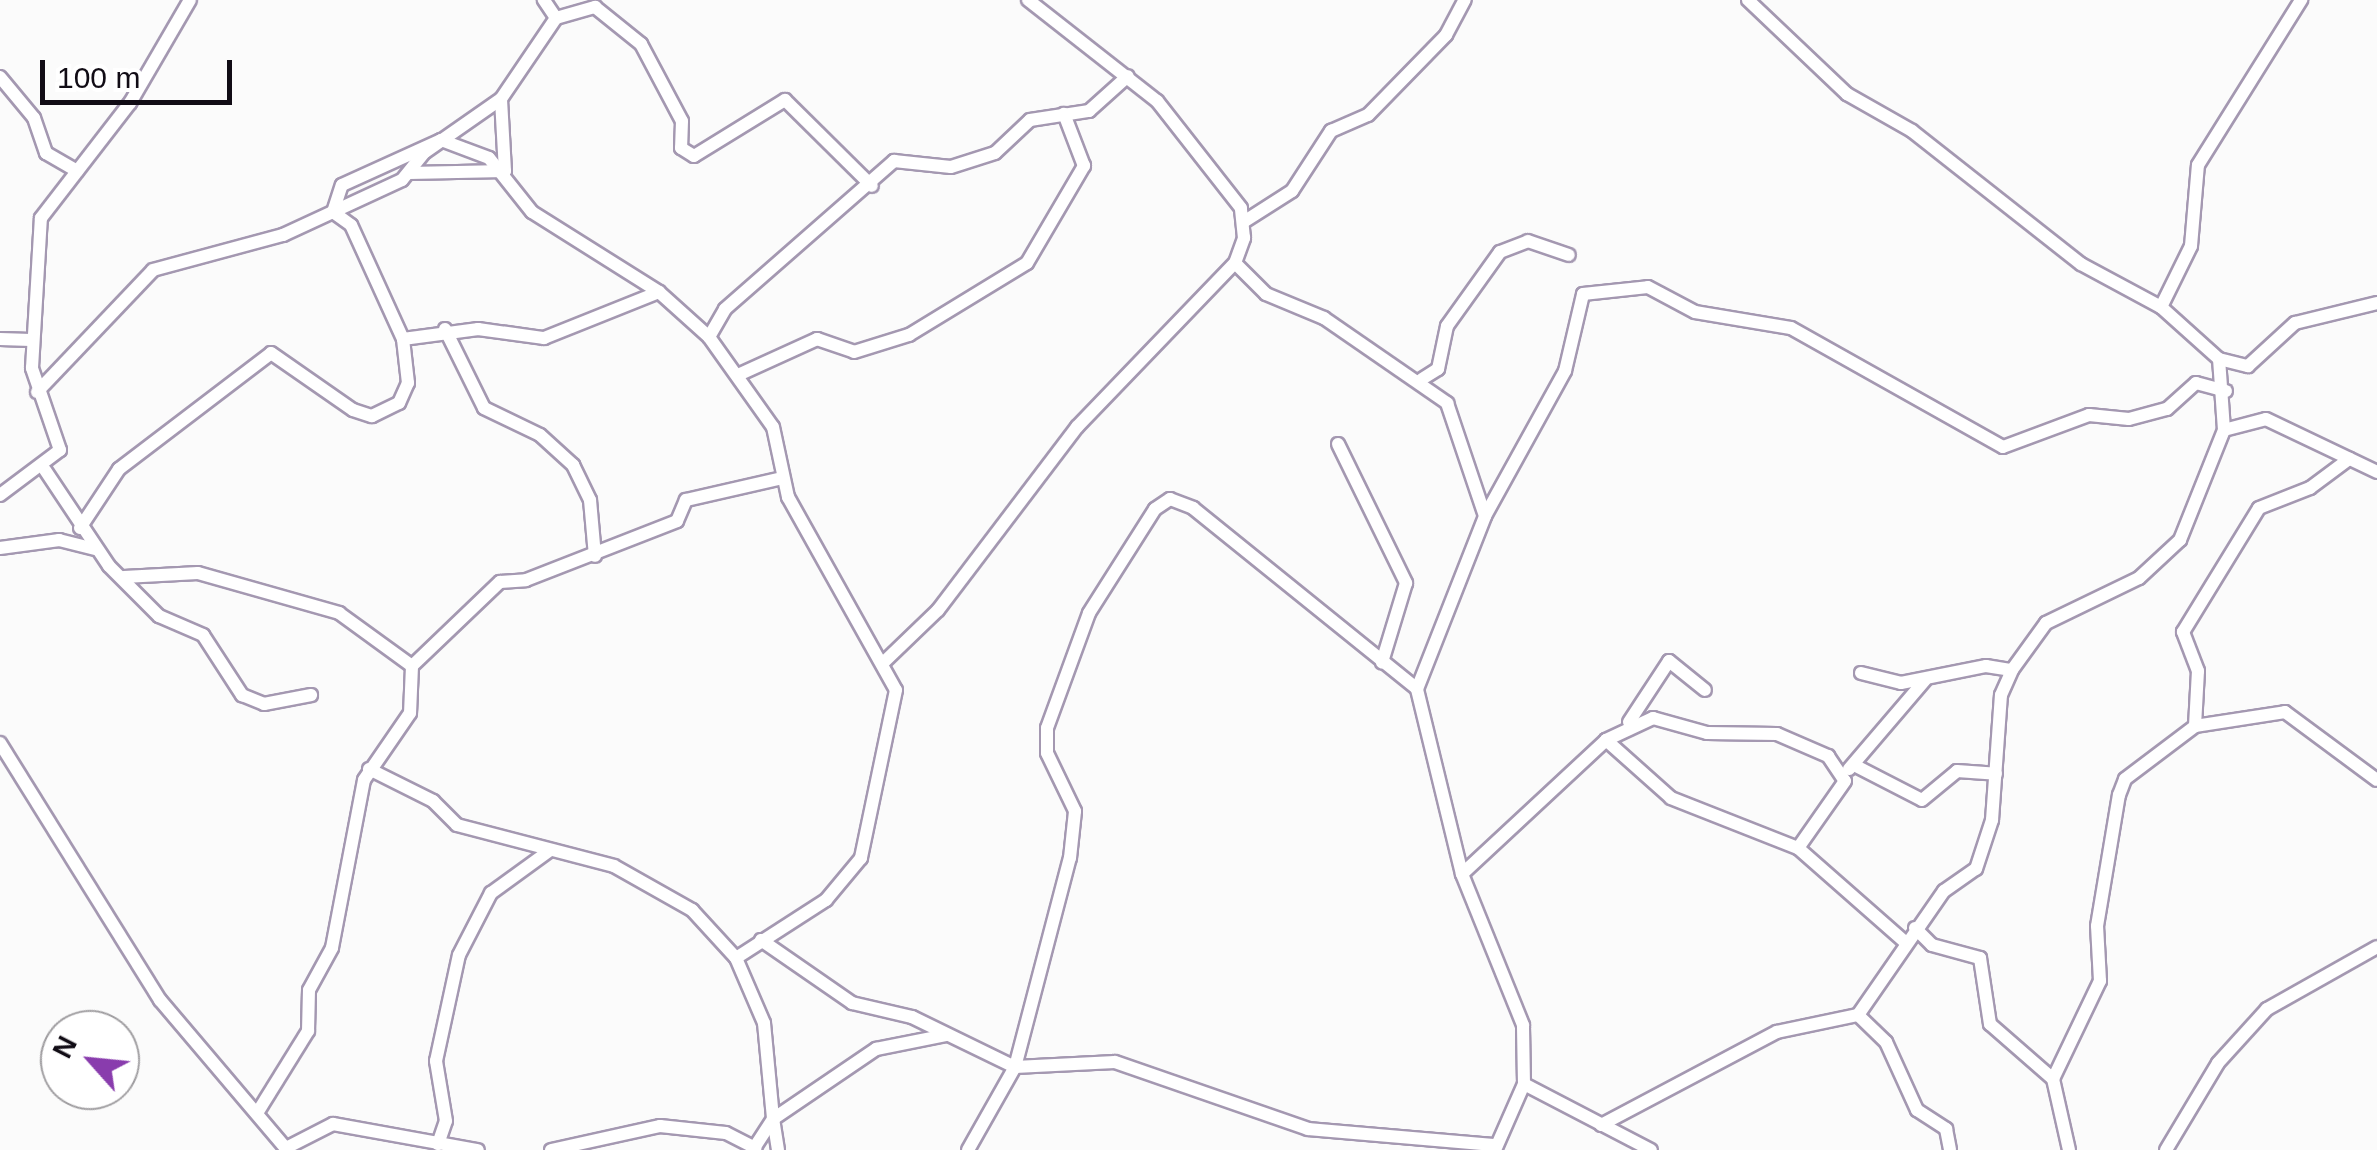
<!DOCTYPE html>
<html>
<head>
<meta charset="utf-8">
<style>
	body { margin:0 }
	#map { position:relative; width:2377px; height:1150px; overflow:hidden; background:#fbfbfb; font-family:Helvetica,sans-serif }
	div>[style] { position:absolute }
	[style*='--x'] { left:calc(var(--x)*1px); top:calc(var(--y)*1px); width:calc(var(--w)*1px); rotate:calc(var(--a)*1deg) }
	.roads { filter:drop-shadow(2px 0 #a498b1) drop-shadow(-2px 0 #a498b1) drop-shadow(0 2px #a498b1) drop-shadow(0 -2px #a498b1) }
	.minor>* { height:12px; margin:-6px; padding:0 6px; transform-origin:6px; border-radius:6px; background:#fff }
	span { translate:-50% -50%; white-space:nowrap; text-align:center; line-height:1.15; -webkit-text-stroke:8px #fff; paint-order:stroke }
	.north { position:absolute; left:40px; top:1010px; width:100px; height:100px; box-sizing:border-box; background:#fff; border:2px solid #a09ea1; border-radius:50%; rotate:297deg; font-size:28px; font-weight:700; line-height:40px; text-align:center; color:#110c15 }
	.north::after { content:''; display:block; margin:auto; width:35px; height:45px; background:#893cad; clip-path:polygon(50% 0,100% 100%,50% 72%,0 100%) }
	.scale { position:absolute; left:40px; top:60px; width:192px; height:45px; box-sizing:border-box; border:5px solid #110c15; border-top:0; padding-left:12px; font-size:30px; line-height:35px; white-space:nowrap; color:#110c15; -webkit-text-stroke:8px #fff; paint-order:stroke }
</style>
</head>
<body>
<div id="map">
	<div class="roads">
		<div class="minor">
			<div style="--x:1748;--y:0;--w:137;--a:43.5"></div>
			<div style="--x:1847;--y:94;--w:75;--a:29.6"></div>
			<div style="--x:1912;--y:131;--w:215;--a:38.2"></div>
			<div style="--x:2081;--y:264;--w:91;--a:28.3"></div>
			<div style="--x:2161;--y:307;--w:78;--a:41.9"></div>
			<div style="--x:2219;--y:359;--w:30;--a:14"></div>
			<div style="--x:2248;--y:366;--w:64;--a:-42.5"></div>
			<div style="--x:2295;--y:323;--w:84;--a:-13.7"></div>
			<div style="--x:556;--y:18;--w:41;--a:-15.8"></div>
			<div style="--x:595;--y:7;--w:59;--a:38.8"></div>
			<div style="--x:641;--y:44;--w:87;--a:62"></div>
			<div style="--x:682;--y:121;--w:27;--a:92"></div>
			<div style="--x:681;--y:148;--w:15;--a:32"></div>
			<div style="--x:694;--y:156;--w:107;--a:-31.6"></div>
			<div style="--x:785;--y:100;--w:122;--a:44.7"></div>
			<div style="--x:0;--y:77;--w:53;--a:50.3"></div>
			<div style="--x:34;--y:118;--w:37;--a:71"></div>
			<div style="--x:46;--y:153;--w:36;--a:30"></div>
			<div style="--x:409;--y:173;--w:96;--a:-1.2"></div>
			<div style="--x:505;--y:171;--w:72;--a:-93.2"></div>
			<div style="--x:1245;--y:221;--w:56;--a:-32.6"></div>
			<div style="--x:1292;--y:191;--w:72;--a:-57"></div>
			<div style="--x:1331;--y:131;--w:40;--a:-23.4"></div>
			<div style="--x:1368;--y:115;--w:112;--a:-45.7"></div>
			<div style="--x:1446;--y:35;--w:40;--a:-62"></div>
			<div style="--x:1235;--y:263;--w:44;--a:45"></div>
			<div style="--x:1266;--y:294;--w:63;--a:22.5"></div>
			<div style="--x:1324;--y:318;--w:150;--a:34.6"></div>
			<div style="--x:1447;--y:403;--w:119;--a:71.4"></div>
			<div style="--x:2161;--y:307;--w:68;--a:-63.8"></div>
			<div style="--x:2191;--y:246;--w:81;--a:-85.1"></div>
			<div style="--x:2198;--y:165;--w:195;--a:-58"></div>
			<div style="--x:445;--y:329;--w:88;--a:63.7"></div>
			<div style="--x:484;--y:408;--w:62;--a:25.7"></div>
			<div style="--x:540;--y:435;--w:45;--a:42.3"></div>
			<div style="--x:573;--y:465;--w:39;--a:64"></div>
			<div style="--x:590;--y:500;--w:56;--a:84.9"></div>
			<div style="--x:709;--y:337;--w:32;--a:-60"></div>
			<div style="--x:725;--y:309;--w:225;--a:-41.2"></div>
			<div style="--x:894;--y:161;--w:57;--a:6"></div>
			<div style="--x:951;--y:167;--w:46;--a:-17.7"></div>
			<div style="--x:995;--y:153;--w:48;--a:-43.3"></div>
			<div style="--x:1030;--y:120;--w:60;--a:-8.7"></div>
			<div style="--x:1089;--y:111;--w:52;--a:-41.9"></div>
			<div style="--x:0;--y:339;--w:31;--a:2"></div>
			<div style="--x:403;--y:339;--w:76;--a:-7.6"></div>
			<div style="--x:478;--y:329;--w:67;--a:7.8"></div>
			<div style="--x:544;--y:338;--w:124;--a:-21.8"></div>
			<div style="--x:738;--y:375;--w:87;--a:-24.5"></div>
			<div style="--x:817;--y:339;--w:39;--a:19"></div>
			<div style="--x:854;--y:352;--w:58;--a:-17.2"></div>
			<div style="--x:909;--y:335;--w:138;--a:-31.4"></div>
			<div style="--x:1027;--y:263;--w:113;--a:-59.6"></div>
			<div style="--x:1084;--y:166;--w:56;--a:-111"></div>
			<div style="--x:1422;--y:379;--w:19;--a:-32"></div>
			<div style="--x:1438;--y:369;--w:44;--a:-78.2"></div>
			<div style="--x:1447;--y:326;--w:91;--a:-54.4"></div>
			<div style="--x:1500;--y:252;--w:30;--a:-21"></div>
			<div style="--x:1528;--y:241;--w:43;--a:18.9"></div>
			<div style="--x:37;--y:392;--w:168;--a:-46.4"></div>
			<div style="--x:153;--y:270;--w:135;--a:-15.1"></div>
			<div style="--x:283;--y:235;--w:131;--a:-24.8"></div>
			<div style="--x:402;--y:180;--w:36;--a:-51"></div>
			<div style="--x:425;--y:152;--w:93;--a:-34.9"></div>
			<div style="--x:501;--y:99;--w:98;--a:-55.8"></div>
			<div style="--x:556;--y:18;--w:22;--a:-124"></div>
			<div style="--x:2224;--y:430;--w:43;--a:-14.7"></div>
			<div style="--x:2266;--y:419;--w:123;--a:25.5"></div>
			<div style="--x:1338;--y:444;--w:155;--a:63.9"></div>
			<div style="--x:1406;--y:583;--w:83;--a:106.9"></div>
			<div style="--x:45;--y:470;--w:115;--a:56.3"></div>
			<div style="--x:109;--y:566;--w:71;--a:45"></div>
			<div style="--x:159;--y:616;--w:48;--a:23.4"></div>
			<div style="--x:203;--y:635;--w:72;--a:57"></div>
			<div style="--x:242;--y:695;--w:24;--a:22"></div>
			<div style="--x:264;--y:704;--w:48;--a:-10.8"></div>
			<div style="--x:0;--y:495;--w:75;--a:-36.9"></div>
			<div style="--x:60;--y:450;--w:87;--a:-108.9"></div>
			<div style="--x:32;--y:368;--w:150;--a:-86.6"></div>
			<div style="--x:41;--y:218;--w:145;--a:-52.3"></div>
			<div style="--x:130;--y:103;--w:119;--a:-59.8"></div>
			<div style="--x:80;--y:528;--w:71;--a:-56.5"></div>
			<div style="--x:119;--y:469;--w:191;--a:-37.3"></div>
			<div style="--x:271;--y:353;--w:100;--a:34.8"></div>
			<div style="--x:353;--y:410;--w:20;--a:18"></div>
			<div style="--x:372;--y:416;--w:30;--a:-26"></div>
			<div style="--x:399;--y:403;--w:22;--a:-66"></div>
			<div style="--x:408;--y:383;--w:44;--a:-96.5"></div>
			<div style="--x:403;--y:339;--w:125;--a:-114.5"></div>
			<div style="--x:351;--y:225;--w:22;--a:-144"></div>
			<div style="--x:333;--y:212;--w:28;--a:-72"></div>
			<div style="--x:342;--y:185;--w:109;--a:-24.4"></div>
			<div style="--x:441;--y:140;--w:51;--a:20.6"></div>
			<div style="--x:489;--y:158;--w:69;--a:51.5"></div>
			<div style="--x:532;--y:212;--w:150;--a:32.2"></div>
			<div style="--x:659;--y:292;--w:67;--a:42"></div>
			<div style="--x:709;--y:337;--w:110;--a:54.6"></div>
			<div style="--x:773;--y:427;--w:72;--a:77.9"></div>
			<div style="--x:788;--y:497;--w:221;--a:60.8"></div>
			<div style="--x:896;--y:690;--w:172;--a:101.8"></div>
			<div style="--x:861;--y:858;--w:55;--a:129.8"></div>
			<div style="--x:826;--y:900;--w:107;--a:147.2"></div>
			<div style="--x:0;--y:548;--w:60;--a:-7.7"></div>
			<div style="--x:59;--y:540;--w:37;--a:14"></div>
			<div style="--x:124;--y:577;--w:74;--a:-3.1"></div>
			<div style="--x:198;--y:573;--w:147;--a:15.8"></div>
			<div style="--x:339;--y:613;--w:90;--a:36"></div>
			<div style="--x:412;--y:666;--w:47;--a:92.4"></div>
			<div style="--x:410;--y:713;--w:81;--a:124.5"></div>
			<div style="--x:364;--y:780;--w:171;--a:100.8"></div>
			<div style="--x:332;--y:948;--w:48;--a:118.7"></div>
			<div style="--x:309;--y:990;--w:41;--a:91.4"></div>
			<div style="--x:308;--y:1031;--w:93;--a:121.8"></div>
			<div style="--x:884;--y:662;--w:75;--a:-43.9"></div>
			<div style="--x:938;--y:610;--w:230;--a:-52.8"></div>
			<div style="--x:1077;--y:427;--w:228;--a:-46.1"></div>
			<div style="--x:1235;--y:263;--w:27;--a:-70"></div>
			<div style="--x:1244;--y:238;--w:30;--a:-96"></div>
			<div style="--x:1241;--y:208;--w:136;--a:-128.1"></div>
			<div style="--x:1157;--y:101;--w:164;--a:-141.9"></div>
			<div style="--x:412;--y:666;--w:122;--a:-43.7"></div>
			<div style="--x:500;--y:582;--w:26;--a:-4"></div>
			<div style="--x:526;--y:580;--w:162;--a:-21.3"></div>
			<div style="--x:677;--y:521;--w:23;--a:-67"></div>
			<div style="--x:686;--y:500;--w:98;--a:-12.9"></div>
			<div style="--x:1861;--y:673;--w:41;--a:14"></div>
			<div style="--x:1901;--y:683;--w:87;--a:-11.3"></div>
			<div style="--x:1986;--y:666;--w:26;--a:9"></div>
			<div style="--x:1629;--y:722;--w:73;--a:-56.7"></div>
			<div style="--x:1669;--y:661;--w:46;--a:38.9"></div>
			<div style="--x:2195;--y:726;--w:91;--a:-8.8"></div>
			<div style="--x:2285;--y:712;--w:114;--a:36.5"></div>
			<div style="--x:1606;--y:740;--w:87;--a:41.7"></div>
			<div style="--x:1671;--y:798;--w:136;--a:21.5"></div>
			<div style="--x:1798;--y:848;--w:142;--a:41.3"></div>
			<div style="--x:0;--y:743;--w:303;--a:58.1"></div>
			<div style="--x:160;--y:1000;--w:197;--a:49.7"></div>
			<div style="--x:1854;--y:765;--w:76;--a:27.2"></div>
			<div style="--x:1922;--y:800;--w:45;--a:-39.6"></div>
			<div style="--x:1957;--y:771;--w:39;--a:4"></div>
			<div style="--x:369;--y:769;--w:72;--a:26.6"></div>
			<div style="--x:433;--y:801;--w:34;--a:45"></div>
			<div style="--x:457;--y:825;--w:162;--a:14.6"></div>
			<div style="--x:614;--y:866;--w:90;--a:29.4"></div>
			<div style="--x:692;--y:910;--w:65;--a:47.5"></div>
			<div style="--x:736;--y:958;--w:71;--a:66.7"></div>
			<div style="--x:764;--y:1023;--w:96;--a:84.6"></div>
			<div style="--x:773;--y:1119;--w:37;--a:123"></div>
			<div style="--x:1849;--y:769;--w:117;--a:-49.5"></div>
			<div style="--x:1462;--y:874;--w:197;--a:-42.9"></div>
			<div style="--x:1606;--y:740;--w:52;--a:-25.1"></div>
			<div style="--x:1653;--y:718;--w:56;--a:15.5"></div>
			<div style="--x:1707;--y:733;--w:70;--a:0.8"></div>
			<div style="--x:1777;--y:734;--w:56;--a:23.3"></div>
			<div style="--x:1828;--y:756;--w:30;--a:56"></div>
			<div style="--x:1845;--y:781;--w:82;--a:125"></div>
			<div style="--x:1915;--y:928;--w:24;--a:45"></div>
			<div style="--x:1932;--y:945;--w:50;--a:15.2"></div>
			<div style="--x:1980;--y:958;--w:67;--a:81.4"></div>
			<div style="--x:1990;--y:1024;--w:84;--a:41.1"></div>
			<div style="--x:761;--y:940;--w:111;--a:34.7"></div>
			<div style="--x:852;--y:1003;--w:62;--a:13.1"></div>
			<div style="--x:912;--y:1017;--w:114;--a:25.9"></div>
			<div style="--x:1015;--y:1067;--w:100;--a:-2.9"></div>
			<div style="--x:1115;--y:1062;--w:204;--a:19.1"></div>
			<div style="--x:1308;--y:1129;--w:189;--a:4.9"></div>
			<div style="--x:1858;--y:1015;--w:39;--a:44"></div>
			<div style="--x:1886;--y:1042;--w:75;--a:65.5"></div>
			<div style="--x:1917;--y:1110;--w:35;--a:33"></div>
			<div style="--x:1946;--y:1129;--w:21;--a:79"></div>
			<div style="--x:1524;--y:1084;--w:143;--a:27.5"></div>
			<div style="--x:1601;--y:1125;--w:199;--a:-27.9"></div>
			<div style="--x:1777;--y:1032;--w:83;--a:-11.9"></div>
			<div style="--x:1858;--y:1015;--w:151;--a:-55.3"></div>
			<div style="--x:1944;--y:891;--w:39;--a:-35"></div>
			<div style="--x:1976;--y:869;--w:52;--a:-71.9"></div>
			<div style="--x:1992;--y:820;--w:125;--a:-85.9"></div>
			<div style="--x:2001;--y:695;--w:27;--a:-66"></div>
			<div style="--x:2012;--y:670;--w:58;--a:-54.1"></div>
			<div style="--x:2046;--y:623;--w:103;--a:-25.8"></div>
			<div style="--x:2139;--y:578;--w:56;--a:-42.8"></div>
			<div style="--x:2180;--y:540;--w:118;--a:-68.2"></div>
			<div style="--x:2224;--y:430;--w:71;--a:-94"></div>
			<div style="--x:438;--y:1144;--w:24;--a:-71"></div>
			<div style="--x:446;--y:1121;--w:61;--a:-99.5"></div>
			<div style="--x:436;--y:1061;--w:108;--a:-77.8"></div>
			<div style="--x:459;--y:955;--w:70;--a:-62.7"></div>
			<div style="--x:491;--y:893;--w:72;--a:-35.9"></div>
			<div style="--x:286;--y:1148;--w:53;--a:-27.1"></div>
			<div style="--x:333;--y:1124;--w:147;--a:10.2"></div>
			<div style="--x:551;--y:1150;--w:112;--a:-12.4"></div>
			<div style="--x:660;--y:1126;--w:66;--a:6.1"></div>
			<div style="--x:726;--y:1133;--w:33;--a:27"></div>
			<div style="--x:778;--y:1150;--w:31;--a:-99"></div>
			<div style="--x:773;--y:1119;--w:125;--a:-34.2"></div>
			<div style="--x:876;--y:1049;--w:71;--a:-11.3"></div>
			<div style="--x:968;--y:1150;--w:95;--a:-60.5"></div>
			<div style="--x:1015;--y:1067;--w:216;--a:-75.3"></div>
			<div style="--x:1070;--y:858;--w:47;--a:-83.9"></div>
			<div style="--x:1075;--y:811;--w:64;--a:-115.8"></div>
			<div style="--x:1047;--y:753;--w:25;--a:-90"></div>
			<div style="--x:1047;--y:728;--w:122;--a:-69.9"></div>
			<div style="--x:1089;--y:613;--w:123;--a:-57.6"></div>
			<div style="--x:1155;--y:509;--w:18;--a:-34"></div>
			<div style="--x:1170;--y:499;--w:25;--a:21"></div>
			<div style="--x:1193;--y:508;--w:288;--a:38.9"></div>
			<div style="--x:1495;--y:1150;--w:72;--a:-66.3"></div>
			<div style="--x:1524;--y:1084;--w:59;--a:-91"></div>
			<div style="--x:1523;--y:1025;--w:163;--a:-112"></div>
			<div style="--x:1462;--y:874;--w:190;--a:-103.7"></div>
			<div style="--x:1417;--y:689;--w:186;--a:-68.5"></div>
			<div style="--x:1485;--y:516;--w:166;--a:-61.1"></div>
			<div style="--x:1565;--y:371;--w:79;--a:-76.8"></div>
			<div style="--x:1583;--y:294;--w:65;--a:-6.1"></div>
			<div style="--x:1648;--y:287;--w:53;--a:28"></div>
			<div style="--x:1695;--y:312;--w:97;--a:9.5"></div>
			<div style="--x:1791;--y:328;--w:243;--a:29.3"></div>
			<div style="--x:2003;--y:447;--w:92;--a:-20.4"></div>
			<div style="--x:2089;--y:415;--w:40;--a:5.7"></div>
			<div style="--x:2129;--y:419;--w:39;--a:-15"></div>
			<div style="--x:2167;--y:409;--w:39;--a:-42"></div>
			<div style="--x:2196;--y:383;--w:31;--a:15"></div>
			<div style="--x:2069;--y:1150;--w:73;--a:-102.7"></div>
			<div style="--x:2053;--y:1079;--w:109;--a:-64.4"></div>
			<div style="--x:2100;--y:981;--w:55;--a:-93.1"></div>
			<div style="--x:2097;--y:926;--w:133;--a:-80.5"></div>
			<div style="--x:2119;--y:795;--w:17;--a:-69"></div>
			<div style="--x:2125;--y:779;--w:88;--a:-37.1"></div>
			<div style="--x:2195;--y:726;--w:55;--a:-86.9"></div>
			<div style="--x:2198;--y:671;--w:42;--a:-111"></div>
			<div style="--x:2183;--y:632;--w:145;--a:-58.5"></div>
			<div style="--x:2259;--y:508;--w:55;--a:-21.4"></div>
			<div style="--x:2310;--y:488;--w:49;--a:-36.6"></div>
			<div style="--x:2166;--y:1150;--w:101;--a:-59.1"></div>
			<div style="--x:2218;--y:1063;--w:73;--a:-47.8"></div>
			<div style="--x:2267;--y:1009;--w:126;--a:-29.4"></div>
		</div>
	</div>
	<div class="north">N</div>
	<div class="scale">100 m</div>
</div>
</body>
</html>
